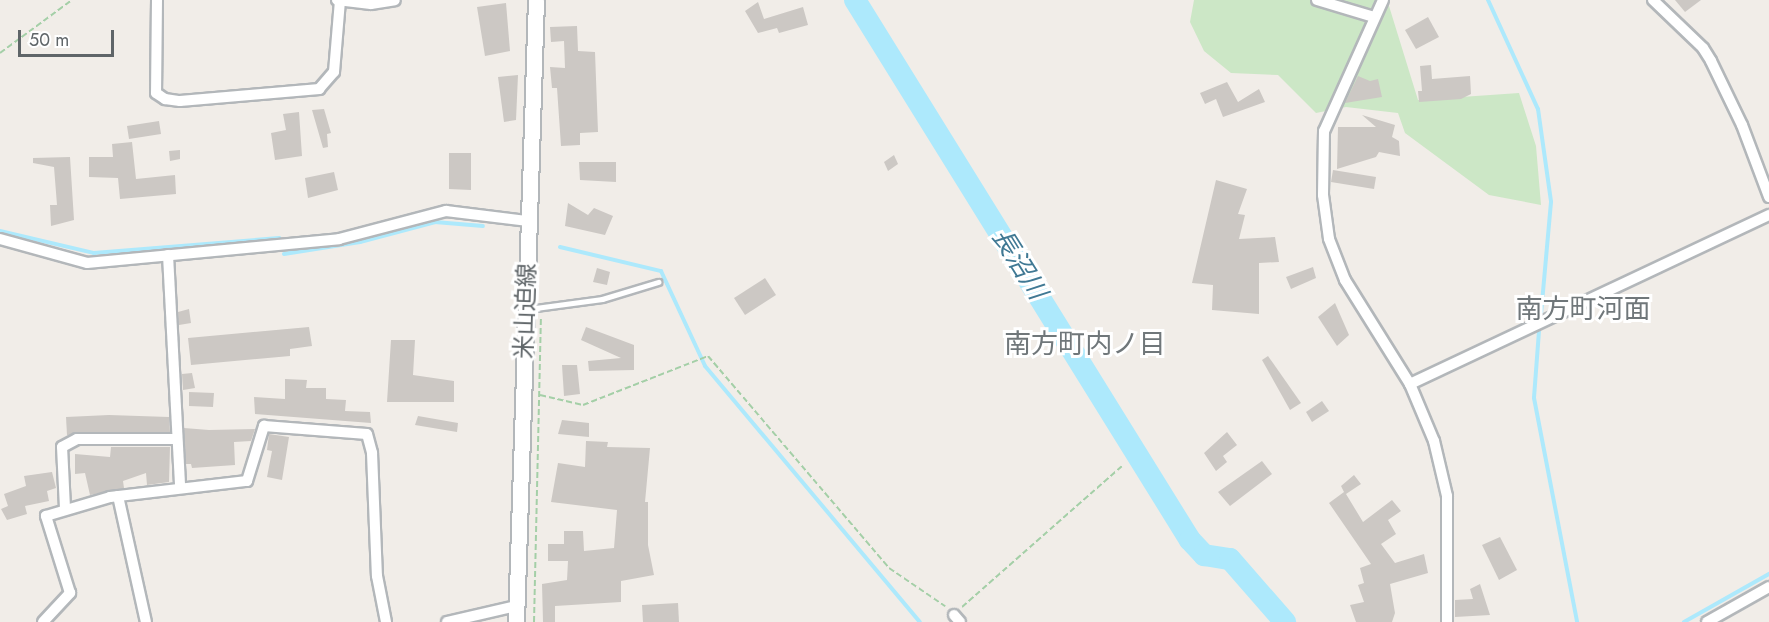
<!DOCTYPE html>
<html>
<head>
<meta charset="utf-8">
<style>
	body { margin:0 }
	#map { position:relative; width:1769px; height:622px; overflow:hidden; background:#f1ede8; font-family:Jost,"Noto Sans JP",sans-serif }
	div>[style] { position:absolute }
	[style*='--x'] { left:calc(var(--x)*1px); top:calc(var(--y)*1px); width:calc(var(--w)*1px); rotate:calc(var(--a)*1deg) }
	.green>* { inset:0; background:#cce7c6 }
	.stream>* { height:4px; margin:-2px; padding:0 2px; transform-origin:2px; border-radius:2px; background:#ade9fc }
	.river>* { height:22px; margin:-11px; padding:0 11px; transform-origin:11px; border-radius:11px; background:#ade9fc }
	.building>* { inset:0; background:#ccc8c4 }
	.path>* { height:2px; margin-top:-1px; transform-origin:0; background:repeating-linear-gradient(90deg,#a4cfa7 0 6px,transparent 0 9px) }
	.roads { filter:drop-shadow(2px 0 #b3b7ba) drop-shadow(-2px 0 #b3b7ba) drop-shadow(0 2px #b3b7ba) drop-shadow(0 -2px #b3b7ba) }
	.service>* { height:5px; margin:-2.5px; padding:0 2.5px; transform-origin:2.5px; border-radius:2.5px; background:#fff }
	.minor>* { height:10px; margin:-5px; padding:0 5px; transform-origin:5px; border-radius:5px; background:#fff }
	.secondary>* { height:15px; margin:-7.5px; padding:0 7.5px; transform-origin:7.5px; border-radius:7.5px; background:#fff }
	span { translate:-50% -50%; white-space:nowrap; text-align:center; line-height:1.15; -webkit-text-stroke:6px #fff; paint-order:stroke }
	.street-label { font-size:24px; color:#5f6568 }
	.water-label { font-size:26px; color:#407994; font-style:italic }
	.quarter-label { font-size:27px; color:#70777a }
	.scale { position:absolute; left:18px; top:30px; width:96px; height:27px; box-sizing:border-box; border:3px solid #5f6568; border-top:0; padding-left:8px; font-size:18px; line-height:21px; white-space:nowrap; color:#5f6568; -webkit-text-stroke:4px #fff; paint-order:stroke }
</style>
</head>
<body>
<div id="map">
	<div class="green">
		<div style="clip-path:polygon(1194px 0,1379px 0,1389px 6px,1418px 100px,1519px 93px,1536px 146px,1541px 205px,1489px 195px,1405px 133px,1398px 113px,1346px 107px,1316px 113px,1278px 75px,1231px 73px,1204px 51px,1190px 22px)"></div>
	</div>
	<div class="stream">
		<div style="--x:1488;--y:0;--w:120;--a:65.4"></div>
		<div style="--x:1538;--y:109;--w:94;--a:82"></div>
		<div style="--x:1551;--y:202;--w:111;--a:95.1"></div>
		<div style="--x:0;--y:231;--w:97;--a:13.2"></div>
		<div style="--x:94;--y:253;--w:186;--a:-4.6"></div>
		<div style="--x:560;--y:247;--w:104;--a:13.4"></div>
		<div style="--x:661;--y:271;--w:105;--a:65.1"></div>
		<div style="--x:705;--y:366;--w:334;--a:50"></div>
		<div style="--x:284;--y:254;--w:77;--a:-9"></div>
		<div style="--x:360;--y:242;--w:78;--a:-14.9"></div>
		<div style="--x:435;--y:222;--w:48;--a:4.8"></div>
		<div style="--x:1539;--y:331;--w:67;--a:94.3"></div>
		<div style="--x:1534;--y:398;--w:228;--a:79.1"></div>
		<div style="--x:1684;--y:622;--w:98;--a:-29.5"></div>
	</div>
	<div class="river">
		<div style="--x:855;--y:0;--w:635;--a:58.19"></div>
		<div style="--x:1190;--y:540;--w:21;--a:47"></div>
		<div style="--x:1204;--y:555;--w:26;--a:9"></div>
		<div style="--x:1230;--y:559;--w:84;--a:48.9"></div>
	</div>
	<div class="building">
		<div style="clip-path:polygon(1675px 0,1701px 0,1685px 12px)"></div>
		<div style="clip-path:polygon(758px 2px,764px 19px,803px 7px,808px 25px,779px 33px,777px 28px,758px 33px,745px 11px)"></div>
		<div style="clip-path:polygon(506px 3px,510px 51px,485px 56px,477px 7px)"></div>
		<div style="clip-path:polygon(1428px 17px,1439px 37px,1416px 49px,1405px 30px)"></div>
		<div style="clip-path:polygon(577px 26px,578px 51px,595px 52px,598px 132px,580px 133px,580px 145px,561px 146px,557px 88px,552px 88px,550px 67px,565px 68px,564px 41px,551px 42px,550px 27px)"></div>
		<div style="clip-path:polygon(1431px 65px,1432px 79px,1470px 76px,1471px 94px,1461px 99px,1419px 102px,1418px 91px,1422px 91px,1420px 66px)"></div>
		<div style="clip-path:polygon(518px 75px,516px 120px,504px 122px,498px 77px)"></div>
		<div style="clip-path:polygon(1358px 76px,1370px 81px,1378px 79px,1382px 97px,1345px 103px)"></div>
		<div style="clip-path:polygon(1227px 82px,1238px 102px,1259px 89px,1265px 102px,1223px 117px,1216px 99px,1205px 104px,1200px 93px)"></div>
		<div style="clip-path:polygon(324px 109px,331px 133px,327px 134px,328px 147px,323px 148px,312px 110px)"></div>
		<div style="clip-path:polygon(299px 112px,302px 156px,275px 160px,271px 133px,286px 130px,283px 114px)"></div>
		<div style="clip-path:polygon(1362px 115px,1395px 125px,1392px 137px,1399px 141px,1400px 156px,1379px 152px,1376px 157px,1337px 169px,1338px 127px,1376px 127px)"></div>
		<div style="clip-path:polygon(159px 121px,161px 134px,129px 139px,127px 126px)"></div>
		<div style="clip-path:polygon(132px 142px,136px 179px,175px 175px,176px 194px,120px 199px,118px 178px,89px 177px,89px 157px,113px 157px,112px 144px)"></div>
		<div style="clip-path:polygon(180px 150px,180px 159px,170px 161px,169px 151px)"></div>
		<div style="clip-path:polygon(449px 153px,471px 153px,471px 190px,449px 189px)"></div>
		<div style="clip-path:polygon(894px 155px,898px 164px,888px 171px,884px 162px)"></div>
		<div style="clip-path:polygon(70px 157px,74px 220px,51px 226px,50px 205px,57px 205px,54px 167px,33px 163px,33px 158px)"></div>
		<div style="clip-path:polygon(579px 162px,616px 162px,616px 182px,580px 180px)"></div>
		<div style="clip-path:polygon(1333px 170px,1376px 177px,1374px 189px,1331px 182px)"></div>
		<div style="clip-path:polygon(334px 172px,338px 190px,308px 198px,305px 178px)"></div>
		<div style="clip-path:polygon(1216px 180px,1247px 189px,1238px 214px,1245px 215px,1239px 239px,1275px 237px,1279px 262px,1259px 263px,1259px 314px,1212px 310px,1213px 285px,1192px 283px)"></div>
		<div style="clip-path:polygon(568px 203px,588px 215px,594px 208px,613px 216px,605px 235px,565px 226px)"></div>
		<div style="clip-path:polygon(1313px 267px,1316px 278px,1291px 289px,1286px 277px)"></div>
		<div style="clip-path:polygon(597px 268px,610px 272px,607px 285px,593px 282px)"></div>
		<div style="clip-path:polygon(765px 278px,776px 295px,745px 315px,734px 298px)"></div>
		<div style="clip-path:polygon(1335px 303px,1349px 335px,1337px 346px,1318px 317px)"></div>
		<div style="clip-path:polygon(189px 309px,191px 323px,179px 325px,178px 312px)"></div>
		<div style="clip-path:polygon(309px 327px,312px 346px,290px 349px,290px 356px,191px 365px,188px 338px)"></div>
		<div style="clip-path:polygon(586px 327px,634px 345px,634px 370px,589px 371px,588px 361px,621px 358px,581px 340px)"></div>
		<div style="clip-path:polygon(391px 340px,415px 340px,413px 375px,454px 381px,454px 402px,387px 402px)"></div>
		<div style="clip-path:polygon(1268px 356px,1301px 403px,1290px 410px,1262px 360px)"></div>
		<div style="clip-path:polygon(562px 365px,577px 365px,580px 394px,564px 396px)"></div>
		<div style="clip-path:polygon(192px 373px,195px 388px,183px 390px,182px 374px)"></div>
		<div style="clip-path:polygon(285px 379px,307px 380px,306px 388px,326px 388px,326px 399px,346px 400px,345px 411px,370px 412px,371px 423px,255px 414px,254px 397px,285px 399px)"></div>
		<div style="clip-path:polygon(189px 392px,214px 393px,213px 407px,189px 406px)"></div>
		<div style="clip-path:polygon(1322px 401px,1329px 411px,1312px 422px,1306px 412px)"></div>
		<div style="clip-path:polygon(109px 415px,169px 417px,170px 432px,67px 435px,66px 417px)"></div>
		<div style="clip-path:polygon(418px 416px,458px 423px,457px 432px,415px 425px)"></div>
		<div style="clip-path:polygon(562px 420px,589px 423px,589px 437px,558px 434px)"></div>
		<div style="clip-path:polygon(184px 428px,209px 430px,255px 429px,251px 441px,234px 442px,235px 465px,192px 468px,191px 464px,186px 464px)"></div>
		<div style="clip-path:polygon(1227px 432px,1237px 445px,1223px 456px,1227px 462px,1216px 471px,1204px 453px)"></div>
		<div style="clip-path:polygon(269px 434px,289px 437px,282px 480px,267px 477px,272px 451px,267px 450px)"></div>
		<div style="clip-path:polygon(586px 441px,608px 442px,607px 447px,650px 448px,645px 502px,648px 502px,648px 545px,654px 575px,621px 581px,621px 602px,555px 606px,555px 622px,543px 622px,542px 584px,567px 580px,568px 561px,548px 561px,548px 544px,564px 544px,564px 531px,583px 531px,584px 551px,614px 548px,617px 510px,551px 502px,558px 463px,585px 467px)"></div>
		<div style="clip-path:polygon(111px 447px,170px 447px,169px 482px,147px 485px,146px 473px,123px 481px,124px 488px,90px 495px,85px 473px,75px 474px,75px 454px,110px 457px)"></div>
		<div style="clip-path:polygon(1262px 461px,1272px 474px,1230px 506px,1218px 492px)"></div>
		<div style="clip-path:polygon(52px 472px,56px 488px,47px 491px,49px 501px,25px 506px,27px 514px,7px 520px,1px 509px,8px 506px,4px 494px,26px 486px,24px 476px)"></div>
		<div style="clip-path:polygon(1354px 475px,1361px 484px,1346px 494px,1363px 522px,1392px 500px,1401px 511px,1388px 520px,1396px 534px,1381px 544px,1395px 563px,1424px 554px,1428px 573px,1390px 584px,1395px 613px,1392px 622px,1356px 622px,1350px 605px,1364px 602px,1358px 585px,1364px 583px,1360px 568px,1371px 564px,1329px 503px,1344px 492px,1341px 486px)"></div>
		<div style="clip-path:polygon(1500px 537px,1517px 570px,1499px 580px,1482px 545px)"></div>
		<div style="clip-path:polygon(1480px 584px,1490px 615px,1455px 617px,1455px 600px,1473px 599px,1470px 589px)"></div>
		<div style="clip-path:polygon(678px 603px,679px 622px,643px 622px,642px 605px)"></div>
	</div>
	<div class="path">
		<div style="--x:0;--y:53;--w:89;--a:-36.4"></div>
		<div style="--x:540;--y:395;--w:44;--a:13.1"></div>
		<div style="--x:583;--y:405;--w:134;--a:-21.4"></div>
		<div style="--x:708;--y:356;--w:279;--a:49.5"></div>
		<div style="--x:889;--y:568;--w:68;--a:34.2"></div>
		<div style="--x:962;--y:607;--w:213;--a:-41.4"></div>
		<div style="--x:534;--y:622;--w:305;--a:-88.7"></div>
	</div>
	<div class="roads">
		<div class="service">
			<div style="--x:528;--y:309;--w:75;--a:-7.7"></div>
			<div style="--x:602;--y:299;--w:59;--a:-16.9"></div>
		</div>
		<div class="minor">
			<div style="--x:157;--y:0;--w:93;--a:90.6"></div>
			<div style="--x:156;--y:93;--w:11;--a:34"></div>
			<div style="--x:165;--y:99;--w:15;--a:8"></div>
			<div style="--x:180;--y:101;--w:140;--a:-4.9"></div>
			<div style="--x:319;--y:89;--w:23;--a:-49"></div>
			<div style="--x:334;--y:72;--w:71;--a:-85.2"></div>
			<div style="--x:337;--y:0;--w:34;--a:7"></div>
			<div style="--x:371;--y:4;--w:24;--a:-9"></div>
			<div style="--x:1317;--y:0;--w:59;--a:16.6"></div>
			<div style="--x:1383;--y:0;--w:144;--a:114.2"></div>
			<div style="--x:1324;--y:131;--w:64;--a:90.9"></div>
			<div style="--x:1323;--y:195;--w:44;--a:82.2"></div>
			<div style="--x:1329;--y:239;--w:44;--a:68.7"></div>
			<div style="--x:1345;--y:280;--w:123;--a:58"></div>
			<div style="--x:1410;--y:384;--w:397;--a:-25.2"></div>
			<div style="--x:1653;--y:0;--w:69;--a:43.8"></div>
			<div style="--x:1703;--y:48;--w:15;--a:58"></div>
			<div style="--x:1711;--y:61;--w:71;--a:64.2"></div>
			<div style="--x:1742;--y:125;--w:77;--a:69.4"></div>
			<div style="--x:0;--y:239;--w:90;--a:15.4"></div>
			<div style="--x:87;--y:263;--w:253;--a:-5.4"></div>
			<div style="--x:339;--y:239;--w:111;--a:-14.7"></div>
			<div style="--x:446;--y:211;--w:83;--a:7"></div>
			<div style="--x:168;--y:255;--w:232;--a:87"></div>
			<div style="--x:1410;--y:384;--w:62;--a:67.2"></div>
			<div style="--x:1434;--y:441;--w:57;--a:76.7"></div>
			<div style="--x:1447;--y:496;--w:126;--a:90"></div>
			<div style="--x:118;--y:496;--w:129;--a:77.5"></div>
			<div style="--x:65;--y:508;--w:61;--a:-92.8"></div>
			<div style="--x:62;--y:447;--w:17;--a:-28"></div>
			<div style="--x:77;--y:439;--w:99;--a:0"></div>
			<div style="--x:954;--y:615;--w:9;--a:49"></div>
			<div style="--x:43;--y:622;--w:40;--a:-47"></div>
			<div style="--x:70;--y:593;--w:81;--a:-107.3"></div>
			<div style="--x:46;--y:516;--w:67;--a:-16.5"></div>
			<div style="--x:110;--y:497;--w:138;--a:-6.7"></div>
			<div style="--x:247;--y:481;--w:58;--a:-72.8"></div>
			<div style="--x:264;--y:426;--w:103;--a:4.4"></div>
			<div style="--x:367;--y:434;--w:20;--a:75"></div>
			<div style="--x:372;--y:453;--w:123;--a:87.7"></div>
			<div style="--x:377;--y:576;--w:47;--a:78.9"></div>
			<div style="--x:447;--y:622;--w:71;--a:-13.1"></div>
			<div style="--x:1707;--y:622;--w:71;--a:-29.4"></div>
		</div>
		<div class="secondary">
			<div style="--x:516;--y:622;--w:622;--a:-88.16"></div>
		</div>
	</div>
	<div class="street-label">
		<span style="left:525px;top:311px;rotate:-88deg">米山迫線</span>
	</div>
	<div class="water-label">
		<span style="left:1019px;top:264px;rotate:58deg">長沼川</span>
	</div>
	<div class="quarter-label">
		<span style="left:1583px;top:309px">南方町河面</span>
		<span style="left:1085px;top:344px">南方町内ノ目</span>
	</div>
	<div class="scale">50 m</div>
</div>
</body>
</html>
